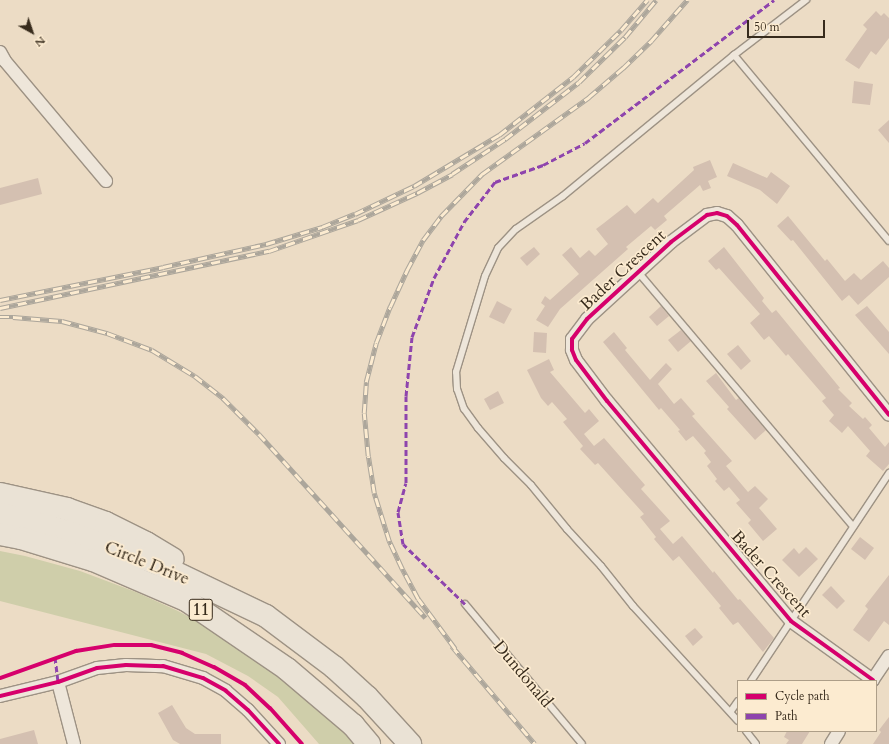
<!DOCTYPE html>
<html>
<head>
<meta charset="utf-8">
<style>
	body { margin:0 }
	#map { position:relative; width:889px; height:744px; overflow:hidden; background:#ecdcc5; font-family:Cardo,serif }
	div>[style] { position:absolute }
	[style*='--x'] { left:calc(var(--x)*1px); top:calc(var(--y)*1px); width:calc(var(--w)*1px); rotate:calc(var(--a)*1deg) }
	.green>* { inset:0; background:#cfceaa }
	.building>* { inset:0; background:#d4c0b1 }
	.roads { filter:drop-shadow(1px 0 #9d9284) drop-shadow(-1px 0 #9d9284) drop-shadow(0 1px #9d9284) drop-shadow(0 -1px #9d9284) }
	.lane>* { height:6px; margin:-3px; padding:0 3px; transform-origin:3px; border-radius:3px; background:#eee6da }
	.street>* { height:12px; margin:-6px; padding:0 6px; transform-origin:6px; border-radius:6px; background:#eee6da }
	.highway>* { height:22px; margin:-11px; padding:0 11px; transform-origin:11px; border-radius:11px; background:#eae2d5 }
	.rail>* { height:4.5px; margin-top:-2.25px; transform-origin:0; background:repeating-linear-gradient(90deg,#fcebd0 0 9px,#aca69b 0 18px); box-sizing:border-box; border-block:1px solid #aca69b }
	.quiet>* { height:3px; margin-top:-1.5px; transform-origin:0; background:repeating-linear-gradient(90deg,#8e44ad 0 6px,transparent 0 9px) }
	.cycleway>* { height:4px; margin:-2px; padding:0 2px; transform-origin:2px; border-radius:2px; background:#d6006c }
	span { translate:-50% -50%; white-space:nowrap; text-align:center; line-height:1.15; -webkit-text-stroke:3.5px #fcebd0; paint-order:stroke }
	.shield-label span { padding:1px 3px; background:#fcebd0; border:1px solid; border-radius:3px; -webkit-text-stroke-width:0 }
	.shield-label { font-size:16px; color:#372b1c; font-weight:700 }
	.street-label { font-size:17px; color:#372b1c }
	.legend { position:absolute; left:737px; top:680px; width:140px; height:52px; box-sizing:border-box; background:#fcebd0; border:1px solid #ad9e88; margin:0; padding:5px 7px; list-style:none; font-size:12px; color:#372b1c }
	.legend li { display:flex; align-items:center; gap:8px; height:20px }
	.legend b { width:20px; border:1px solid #ad9e88 }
	.north { position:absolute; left:12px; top:12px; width:40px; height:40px; -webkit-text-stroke:3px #fcebd0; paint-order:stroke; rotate:140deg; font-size:11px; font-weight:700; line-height:16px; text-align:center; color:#372b1c }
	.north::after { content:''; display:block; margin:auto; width:14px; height:18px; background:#372b1c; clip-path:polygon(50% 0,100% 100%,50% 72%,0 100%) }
	.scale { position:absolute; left:747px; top:20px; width:78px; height:18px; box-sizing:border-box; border:2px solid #372b1c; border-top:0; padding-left:5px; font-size:12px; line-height:14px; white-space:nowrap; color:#372b1c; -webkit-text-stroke:3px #fcebd0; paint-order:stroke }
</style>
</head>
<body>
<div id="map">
	<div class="green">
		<div style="clip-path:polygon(0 551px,25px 556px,80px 571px,136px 592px,178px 611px,217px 632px,288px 682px,328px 717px,355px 744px,319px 744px,278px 697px,248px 676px,206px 654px,0 601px)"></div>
	</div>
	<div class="building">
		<div style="clip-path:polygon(876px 11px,881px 16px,884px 13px,889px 18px,889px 38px,876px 55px,871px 51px,859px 69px,845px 60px,867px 29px,863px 25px)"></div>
		<div style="clip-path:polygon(854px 81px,873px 84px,870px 105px,852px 103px)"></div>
		<div style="clip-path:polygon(889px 120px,889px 143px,878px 130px)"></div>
		<div style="clip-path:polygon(710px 160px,717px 177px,708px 181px,711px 188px,703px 191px,700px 185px,664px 216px,667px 220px,655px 230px,651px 226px,626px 247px,628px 249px,560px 309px,548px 327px,536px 320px,545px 306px,541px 303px,545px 296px,550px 300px,579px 274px,562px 255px,571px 247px,580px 258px,589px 250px,595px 256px,608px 244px,596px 229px,604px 223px,627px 205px,635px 214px,653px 198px,658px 203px,694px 170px,693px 167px)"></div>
		<div style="clip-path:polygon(733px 163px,767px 178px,771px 172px,790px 186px,777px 204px,760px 190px,727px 176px)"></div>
		<div style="clip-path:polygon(38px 178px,42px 194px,0 205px,0 188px)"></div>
		<div style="clip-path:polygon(788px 216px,825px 261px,827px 259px,845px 281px,854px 273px,861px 280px,883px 261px,889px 268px,889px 277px,858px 305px,849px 295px,842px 301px,793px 240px,791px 241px,777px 226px)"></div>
		<div style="clip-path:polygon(534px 247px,540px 254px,527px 266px,520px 258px)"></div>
		<div style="clip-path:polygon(724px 247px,764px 298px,762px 301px,772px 313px,776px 310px,840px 388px,838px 389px,852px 403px,849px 406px,863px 419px,865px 417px,872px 425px,869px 428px,885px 447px,889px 442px,889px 464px,883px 471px,866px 456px,870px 451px,848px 426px,842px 433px,829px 421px,834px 415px,822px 401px,826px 398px,788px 354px,786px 356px,769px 336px,764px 340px,750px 323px,760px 314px,719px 268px,716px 270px,708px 261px)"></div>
		<div style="clip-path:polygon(497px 301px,512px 309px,504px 324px,489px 317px)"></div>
		<div style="clip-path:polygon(661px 306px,669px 316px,657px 326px,649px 317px)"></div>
		<div style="clip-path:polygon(867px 306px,889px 332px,889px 354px,855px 315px)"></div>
		<div style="clip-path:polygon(681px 330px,691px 341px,678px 352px,668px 340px)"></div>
		<div style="clip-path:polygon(534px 332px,547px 333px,546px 353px,533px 352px)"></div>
		<div style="clip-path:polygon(614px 332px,627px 348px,625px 350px,650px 380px,666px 363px,672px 369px,658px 384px,674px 404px,681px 398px,695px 414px,692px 416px,732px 461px,726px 466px,748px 492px,755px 486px,768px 499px,759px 508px,777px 529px,763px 541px,748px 523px,751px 520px,736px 503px,740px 500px,729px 487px,724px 491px,715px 481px,717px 479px,707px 466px,711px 462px,704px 453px,706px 451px,693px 436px,686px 441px,678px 431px,680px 430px,661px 408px,659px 410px,603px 342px)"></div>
		<div style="clip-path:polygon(738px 345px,751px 361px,741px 370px,727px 354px)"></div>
		<div style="clip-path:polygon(549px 359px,554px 370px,550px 372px,585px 413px,589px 409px,599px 421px,584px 434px,594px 446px,604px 438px,645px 485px,641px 489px,670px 521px,660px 529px,673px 544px,682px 536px,713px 573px,714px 571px,738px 600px,740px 599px,774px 638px,763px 652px,738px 622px,733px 625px,719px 608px,721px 606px,679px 556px,673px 561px,654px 539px,656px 537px,640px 517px,644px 514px,598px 463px,595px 465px,580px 449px,583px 446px,563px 422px,567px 419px,552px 402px,548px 406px,541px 398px,527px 370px)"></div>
		<div style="clip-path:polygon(716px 373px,736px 400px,739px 398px,766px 430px,755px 440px,727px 409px,729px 407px,706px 381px)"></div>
		<div style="clip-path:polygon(498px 391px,504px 403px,490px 410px,484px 399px)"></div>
		<div style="clip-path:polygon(860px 537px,874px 548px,865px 560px,851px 549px)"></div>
		<div style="clip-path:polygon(806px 547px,818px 559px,799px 577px,782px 560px,794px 548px,799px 554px)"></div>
		<div style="clip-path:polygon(889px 575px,889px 625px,884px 621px,869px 642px,853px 630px,868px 609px,865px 606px)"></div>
		<div style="clip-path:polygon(831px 586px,845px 601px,837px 609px,822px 595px)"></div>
		<div style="clip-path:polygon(695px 628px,703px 637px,693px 646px,685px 636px)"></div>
		<div style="clip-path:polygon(172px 705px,186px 728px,195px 734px,221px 734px,221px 744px,180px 744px,173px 740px,158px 713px)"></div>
		<div style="clip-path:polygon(889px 717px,889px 744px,873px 744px,881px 732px,879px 730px)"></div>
		<div style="clip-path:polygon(34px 730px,38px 744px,0 744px,0 739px)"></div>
		<div style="clip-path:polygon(787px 731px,810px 731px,802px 744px,786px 744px,789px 740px,784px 737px)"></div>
	</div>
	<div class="roads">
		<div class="lane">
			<div style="--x:734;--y:55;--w:242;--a:50.2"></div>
			<div style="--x:638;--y:272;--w:333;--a:49.8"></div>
			<div style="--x:465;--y:604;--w:182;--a:50.1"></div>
			<div style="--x:751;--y:681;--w:250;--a:-56.4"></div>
			<div style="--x:731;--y:711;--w:12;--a:-55"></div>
			<div style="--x:738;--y:721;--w:156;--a:-132.4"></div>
			<div style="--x:633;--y:606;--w:51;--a:-128.7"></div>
			<div style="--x:601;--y:566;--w:50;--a:-132.6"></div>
			<div style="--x:567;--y:529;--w:57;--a:-129.3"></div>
			<div style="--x:531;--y:485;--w:38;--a:-135"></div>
			<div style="--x:504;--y:458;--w:40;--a:-131"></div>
			<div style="--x:478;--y:428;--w:24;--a:-126"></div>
			<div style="--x:464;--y:409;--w:21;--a:-109"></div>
			<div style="--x:457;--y:389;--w:17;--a:-93"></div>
			<div style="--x:456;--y:372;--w:100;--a:-73.2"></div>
			<div style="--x:485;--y:276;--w:31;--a:-65"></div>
			<div style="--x:498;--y:248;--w:26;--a:-47"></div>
			<div style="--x:516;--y:229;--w:57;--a:-35.1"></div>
			<div style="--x:563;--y:196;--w:222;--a:-39.5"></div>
			<div style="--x:734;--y:55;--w:91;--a:-37.4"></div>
			<div style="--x:746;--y:731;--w:16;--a:52"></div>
		</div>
		<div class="street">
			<div style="--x:0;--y:52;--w:10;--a:61"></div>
			<div style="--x:5;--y:61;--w:157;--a:49.9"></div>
			<div style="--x:873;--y:680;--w:101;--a:-144.3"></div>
			<div style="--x:791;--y:621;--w:287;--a:-129.9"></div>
			<div style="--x:607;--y:401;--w:51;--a:-127.1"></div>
			<div style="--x:576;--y:360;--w:11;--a:-112"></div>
			<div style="--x:572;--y:350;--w:11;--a:-90"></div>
			<div style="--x:572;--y:339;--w:25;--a:-53"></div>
			<div style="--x:587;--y:319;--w:114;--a:-42.5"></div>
			<div style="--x:671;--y:242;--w:45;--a:-36.9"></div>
			<div style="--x:707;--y:215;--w:10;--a:-11"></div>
			<div style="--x:717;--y:213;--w:10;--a:17"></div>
			<div style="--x:727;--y:216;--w:13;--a:42"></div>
			<div style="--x:737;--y:225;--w:243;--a:51.3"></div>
			<div style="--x:872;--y:681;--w:30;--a:-56"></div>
			<div style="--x:58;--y:682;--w:64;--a:75.5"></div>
			<div style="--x:0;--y:696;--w:60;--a:-13.6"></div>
			<div style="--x:58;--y:682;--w:41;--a:-19.7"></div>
			<div style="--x:97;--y:668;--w:29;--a:-6"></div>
			<div style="--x:126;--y:665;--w:37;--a:2"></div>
			<div style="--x:163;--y:666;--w:42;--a:16.7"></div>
			<div style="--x:203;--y:678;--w:26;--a:29"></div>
			<div style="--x:226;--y:691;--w:29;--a:41"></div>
			<div style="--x:248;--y:710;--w:46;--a:47.6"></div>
			<div style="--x:831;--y:744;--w:15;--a:-58"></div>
		</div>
		<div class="highway">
			<div style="--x:0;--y:494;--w:69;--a:12.6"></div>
			<div style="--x:67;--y:509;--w:41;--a:19.7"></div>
			<div style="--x:106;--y:523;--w:45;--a:26.6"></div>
			<div style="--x:146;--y:543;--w:31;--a:31"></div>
			<div style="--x:0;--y:514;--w:68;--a:14.4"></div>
			<div style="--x:66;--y:531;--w:92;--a:19.6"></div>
			<div style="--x:153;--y:562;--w:125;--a:25.5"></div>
			<div style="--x:266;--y:616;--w:85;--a:36.9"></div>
			<div style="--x:334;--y:667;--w:45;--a:42.3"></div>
			<div style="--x:367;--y:697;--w:64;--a:47.5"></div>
			<div style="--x:0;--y:534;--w:21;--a:11"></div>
			<div style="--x:21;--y:538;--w:75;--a:17"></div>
			<div style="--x:93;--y:560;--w:101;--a:23.3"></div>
			<div style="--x:186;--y:600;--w:122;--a:34.3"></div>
			<div style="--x:287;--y:669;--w:87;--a:40.3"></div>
			<div style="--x:353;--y:725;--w:25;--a:50"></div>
		</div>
	</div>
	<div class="rail">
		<div style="--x:0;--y:300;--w:166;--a:-11.4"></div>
		<div style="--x:163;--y:267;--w:106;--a:-12.6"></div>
		<div style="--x:266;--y:244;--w:59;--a:-16.9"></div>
		<div style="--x:322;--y:227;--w:35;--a:-22"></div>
		<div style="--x:355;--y:214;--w:65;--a:-25.4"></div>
		<div style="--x:414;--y:186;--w:99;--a:-31"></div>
		<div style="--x:499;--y:135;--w:94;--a:-38.1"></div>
		<div style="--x:573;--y:77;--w:67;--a:-44.4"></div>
		<div style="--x:621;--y:30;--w:40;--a:-49"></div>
		<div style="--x:0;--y:308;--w:275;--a:-12"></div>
		<div style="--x:269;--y:251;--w:94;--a:-19.2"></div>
		<div style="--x:358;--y:220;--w:65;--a:-24.6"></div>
		<div style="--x:417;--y:193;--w:40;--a:-28"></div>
		<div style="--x:452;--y:174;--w:64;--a:-33.4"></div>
		<div style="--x:505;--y:139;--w:93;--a:-37.6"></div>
		<div style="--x:579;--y:82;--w:64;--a:-44.4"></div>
		<div style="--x:625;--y:37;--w:48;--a:-50"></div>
		<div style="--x:0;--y:317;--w:13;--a:0"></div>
		<div style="--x:13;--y:317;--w:49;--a:4.7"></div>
		<div style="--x:62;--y:321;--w:47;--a:14.9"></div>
		<div style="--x:107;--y:333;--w:48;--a:20.7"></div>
		<div style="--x:152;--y:350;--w:50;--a:31.2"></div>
		<div style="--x:195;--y:376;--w:36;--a:38"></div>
		<div style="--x:223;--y:398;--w:51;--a:45"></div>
		<div style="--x:259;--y:434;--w:248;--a:47.8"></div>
		<div style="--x:452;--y:646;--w:128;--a:49.7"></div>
		<div style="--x:455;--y:649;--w:62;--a:-126.5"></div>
		<div style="--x:418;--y:599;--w:34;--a:-118"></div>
		<div style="--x:402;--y:569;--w:31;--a:-115"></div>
		<div style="--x:389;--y:541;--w:50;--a:-107.4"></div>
		<div style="--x:374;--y:493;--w:37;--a:-99"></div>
		<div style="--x:368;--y:456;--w:43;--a:-95.3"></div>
		<div style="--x:364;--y:413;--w:31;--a:-86"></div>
		<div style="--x:366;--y:382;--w:40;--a:-75.6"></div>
		<div style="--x:376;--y:343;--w:39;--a:-69"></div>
		<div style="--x:390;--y:307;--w:41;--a:-65.3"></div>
		<div style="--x:407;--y:270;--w:34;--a:-62"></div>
		<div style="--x:423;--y:240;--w:30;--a:-53"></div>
		<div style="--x:441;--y:216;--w:59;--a:-45.7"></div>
		<div style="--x:482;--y:174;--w:132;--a:-35.7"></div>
		<div style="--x:589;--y:97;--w:45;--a:-40.5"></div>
		<div style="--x:623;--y:68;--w:39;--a:-44"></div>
		<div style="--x:651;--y:41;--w:55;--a:-48.7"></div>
	</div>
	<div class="quiet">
		<div style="--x:465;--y:604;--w:86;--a:-135.9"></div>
		<div style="--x:403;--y:544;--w:32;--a:-99"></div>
		<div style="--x:398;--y:512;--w:30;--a:-75"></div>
		<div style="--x:406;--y:483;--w:87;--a:-90"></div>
		<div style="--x:406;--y:396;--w:59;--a:-84.2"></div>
		<div style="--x:412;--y:337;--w:63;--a:-69.6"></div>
		<div style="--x:434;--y:278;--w:64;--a:-61.8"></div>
		<div style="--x:464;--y:222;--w:51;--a:-52.2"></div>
		<div style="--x:495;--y:182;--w:51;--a:-19.5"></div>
		<div style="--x:543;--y:165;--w:47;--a:-27.6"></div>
		<div style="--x:585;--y:143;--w:237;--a:-37.1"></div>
		<div style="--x:55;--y:657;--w:25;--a:83"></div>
	</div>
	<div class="cycleway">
		<div style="--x:0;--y:678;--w:81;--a:-19.6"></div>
		<div style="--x:76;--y:651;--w:39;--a:-9"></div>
		<div style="--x:115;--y:645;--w:36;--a:0"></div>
		<div style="--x:151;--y:645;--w:32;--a:14"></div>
		<div style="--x:182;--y:653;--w:35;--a:24"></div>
		<div style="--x:214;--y:667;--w:36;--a:30"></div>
		<div style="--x:245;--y:685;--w:34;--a:43"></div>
		<div style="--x:270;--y:708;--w:48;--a:48.4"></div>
		<div style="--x:873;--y:680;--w:101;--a:-144.3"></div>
		<div style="--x:791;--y:621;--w:287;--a:-129.9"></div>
		<div style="--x:607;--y:401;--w:51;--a:-127.1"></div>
		<div style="--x:576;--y:360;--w:11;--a:-112"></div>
		<div style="--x:572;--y:350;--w:11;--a:-90"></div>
		<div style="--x:572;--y:339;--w:25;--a:-53"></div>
		<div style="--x:587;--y:319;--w:114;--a:-42.5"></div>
		<div style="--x:671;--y:242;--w:45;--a:-36.9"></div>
		<div style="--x:707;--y:215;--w:10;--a:-11"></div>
		<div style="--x:717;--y:213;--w:10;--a:17"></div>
		<div style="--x:727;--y:216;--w:13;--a:42"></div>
		<div style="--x:737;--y:225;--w:243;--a:51.3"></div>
		<div style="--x:0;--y:696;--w:60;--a:-13.6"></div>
		<div style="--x:58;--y:682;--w:41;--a:-19.7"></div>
		<div style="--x:97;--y:668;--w:29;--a:-6"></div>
		<div style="--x:126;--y:665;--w:37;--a:2"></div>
		<div style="--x:163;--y:666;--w:42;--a:16.7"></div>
		<div style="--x:203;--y:678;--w:26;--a:29"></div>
		<div style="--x:226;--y:691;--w:29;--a:41"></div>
		<div style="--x:248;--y:710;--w:46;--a:47.6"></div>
	</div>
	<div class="shield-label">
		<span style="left:201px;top:610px">11</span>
	</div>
	<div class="street-label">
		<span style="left:623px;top:270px;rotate:-43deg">Bader Crescent</span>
		<span style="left:147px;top:563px;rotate:22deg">Circle Drive</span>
		<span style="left:771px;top:574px;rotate:48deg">Bader Crescent</span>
		<span style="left:523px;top:674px;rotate:50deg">Dundonald</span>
	</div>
	<ul class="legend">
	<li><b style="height:5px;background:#d6006c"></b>Cycle path</li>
	<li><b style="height:5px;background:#8e44ad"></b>Path</li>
	</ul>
	<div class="north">N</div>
	<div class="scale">50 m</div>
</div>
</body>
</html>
